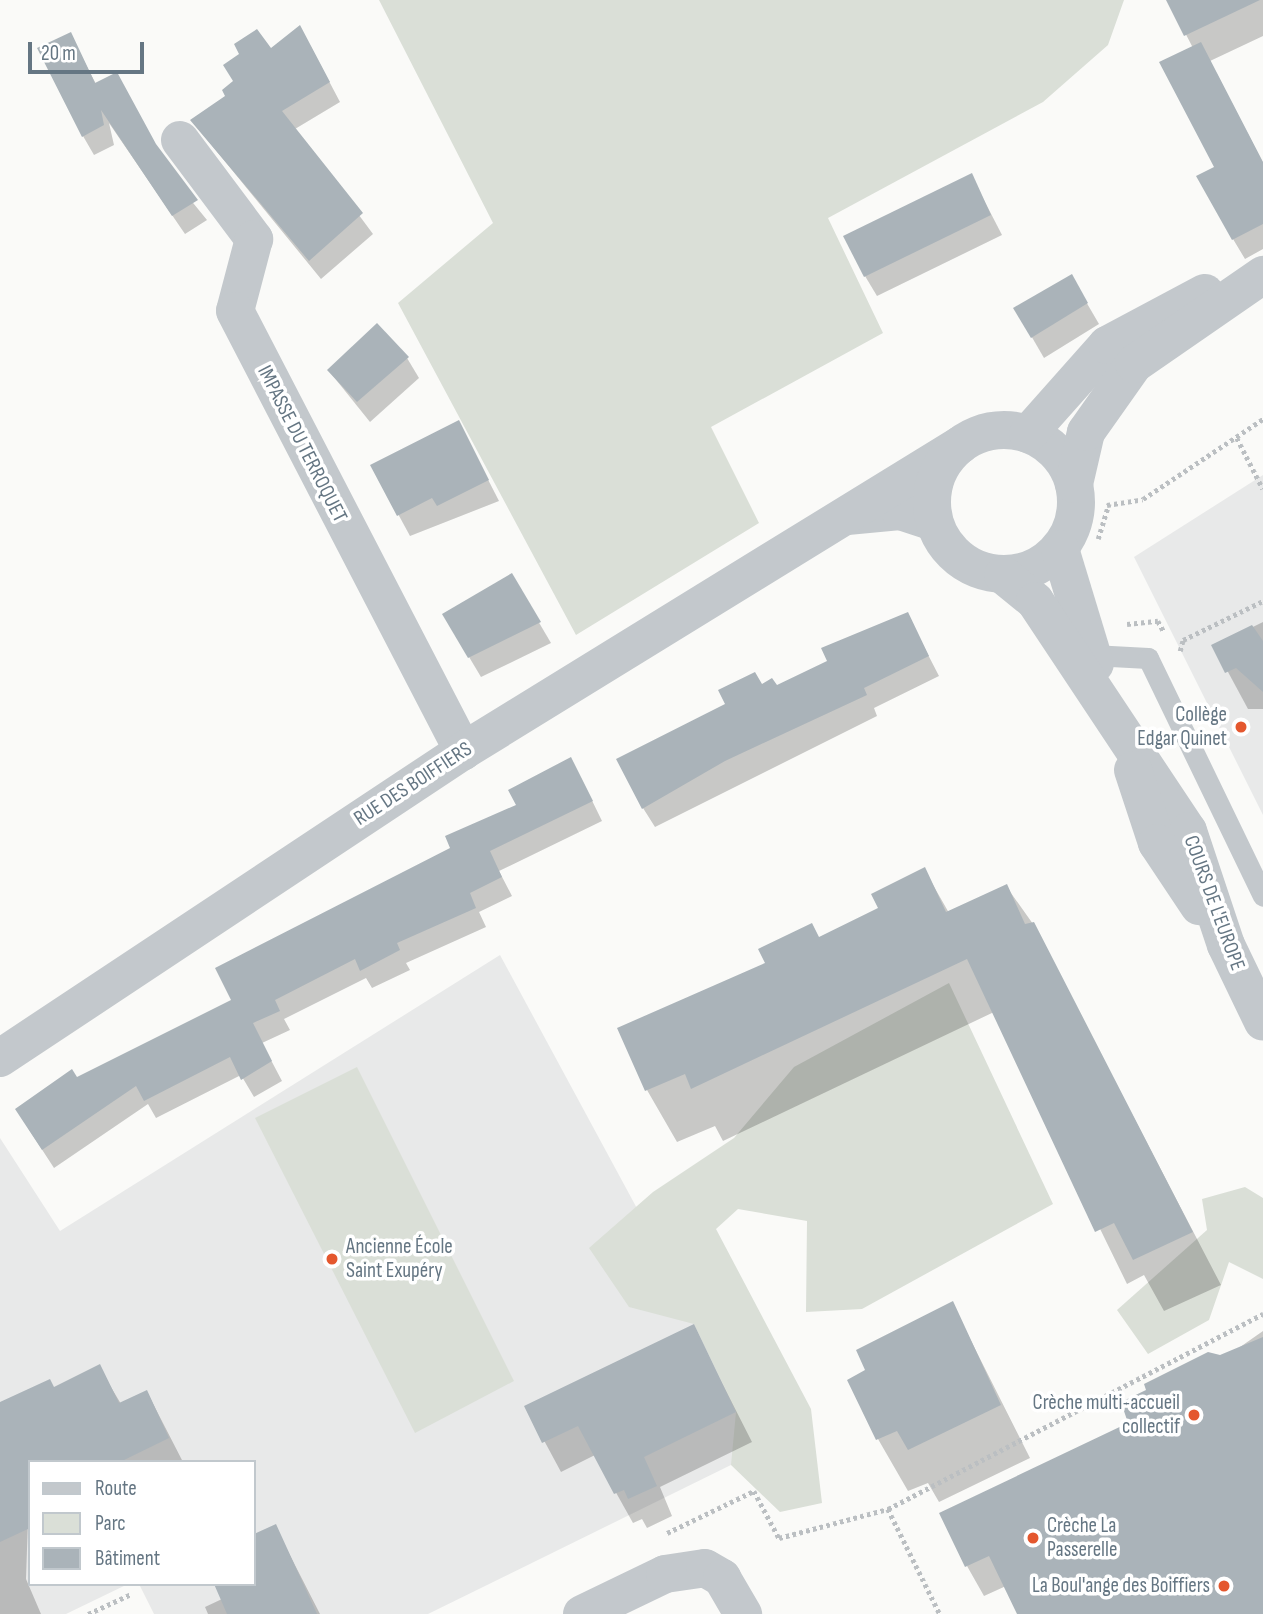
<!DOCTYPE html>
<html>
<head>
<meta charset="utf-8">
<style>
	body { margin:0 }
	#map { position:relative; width:1263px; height:1614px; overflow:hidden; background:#fafaf8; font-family:"Sofia Sans Condensed",sans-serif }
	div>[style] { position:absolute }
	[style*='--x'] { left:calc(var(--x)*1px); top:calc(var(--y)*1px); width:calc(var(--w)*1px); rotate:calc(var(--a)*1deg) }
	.built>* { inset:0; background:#e8e9e9 }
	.green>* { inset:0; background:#dadfd7 }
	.shadow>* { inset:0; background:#0003 }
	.building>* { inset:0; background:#aab3b9 }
	.path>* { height:4.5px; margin-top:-2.25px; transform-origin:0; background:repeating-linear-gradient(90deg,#bbbfc2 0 3.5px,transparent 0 7px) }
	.service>* { height:21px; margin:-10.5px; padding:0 10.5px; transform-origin:10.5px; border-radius:10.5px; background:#c3c8cc }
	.minor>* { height:38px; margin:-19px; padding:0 19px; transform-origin:19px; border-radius:19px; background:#c3c8cc }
	.tertiary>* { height:38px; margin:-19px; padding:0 19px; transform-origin:19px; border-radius:19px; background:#c3c8cc }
	.tertiary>.ring { margin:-19px; padding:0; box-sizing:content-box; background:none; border:38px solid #c3c8cc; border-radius:50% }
	.dots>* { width:19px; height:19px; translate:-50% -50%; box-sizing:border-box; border:4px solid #fff; border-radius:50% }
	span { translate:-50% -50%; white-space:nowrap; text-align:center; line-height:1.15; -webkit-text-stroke:7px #fff; paint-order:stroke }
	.street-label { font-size:21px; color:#657683 }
	.poi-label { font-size:21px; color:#657683 }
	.right { translate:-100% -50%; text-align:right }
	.left { translate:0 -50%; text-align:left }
	.legend { position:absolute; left:28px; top:1460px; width:228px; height:126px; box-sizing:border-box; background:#fff; border:2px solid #c1c8cd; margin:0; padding:9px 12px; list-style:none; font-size:21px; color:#657683 }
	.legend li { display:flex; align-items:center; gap:14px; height:35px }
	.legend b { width:35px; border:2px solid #c1c8cd }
	.scale { position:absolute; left:28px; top:42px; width:116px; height:32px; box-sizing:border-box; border:4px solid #657683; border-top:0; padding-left:9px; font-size:21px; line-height:24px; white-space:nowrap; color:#657683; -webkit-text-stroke:5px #fff; paint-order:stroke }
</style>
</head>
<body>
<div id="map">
	<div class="built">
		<div style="clip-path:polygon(1263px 475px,1263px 815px,1134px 557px)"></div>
		<div style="clip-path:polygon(500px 955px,686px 1299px,788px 1437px,428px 1614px,154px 1614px,139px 1584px,254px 1584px,254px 1462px,30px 1462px,30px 1584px,128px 1584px,66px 1614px,0 1614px,0 1138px,60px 1231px)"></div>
	</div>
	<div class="green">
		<div style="clip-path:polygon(379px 0,1124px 0,1108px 45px,1043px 102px,828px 218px,883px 333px,711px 427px,759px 523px,576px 635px,398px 303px,493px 223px)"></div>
		<div style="clip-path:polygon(949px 983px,1053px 1204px,862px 1309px,806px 1312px,807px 1221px,738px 1209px,716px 1229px,811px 1409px,822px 1503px,780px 1512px,731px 1465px,736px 1412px,694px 1324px,629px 1307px,589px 1248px,653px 1192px,734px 1138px,794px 1067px)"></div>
		<div style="clip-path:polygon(357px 1067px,514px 1381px,415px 1433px,255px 1118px)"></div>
		<div style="clip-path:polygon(1245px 1187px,1263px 1198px,1263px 1279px,1229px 1262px,1209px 1320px,1148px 1354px,1117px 1310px,1207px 1230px,1202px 1199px)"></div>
	</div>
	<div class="shadow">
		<div style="clip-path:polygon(1168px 0,1263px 0,1263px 36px,1210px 61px,1263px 163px,1263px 249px,1245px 259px,1233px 239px,1193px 48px)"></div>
		<div style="clip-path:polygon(70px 34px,96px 84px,207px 220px,185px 234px,109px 123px,114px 145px,94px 155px,83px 136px)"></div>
		<div style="clip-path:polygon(311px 47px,340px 102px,295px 129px,373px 234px,321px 279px,192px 121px,227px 96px,270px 50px)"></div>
		<div style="clip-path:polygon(971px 175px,1002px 235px,877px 296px,865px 276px)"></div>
		<div style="clip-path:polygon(1071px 276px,1099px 324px,1044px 358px,1015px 308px)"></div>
		<div style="clip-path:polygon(407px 358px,419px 378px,370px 422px,329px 371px)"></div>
		<div style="clip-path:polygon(459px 423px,499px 501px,410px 536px,372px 466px)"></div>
		<div style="clip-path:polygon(511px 575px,551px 643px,481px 677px,444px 615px)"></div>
		<div style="clip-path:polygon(907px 614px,939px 676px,874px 708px,877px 716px,655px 827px,643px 808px,761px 686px,776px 687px,829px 661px)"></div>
		<div style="clip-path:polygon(1263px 622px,1263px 709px,1248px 709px,1214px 646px)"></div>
		<div style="clip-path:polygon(581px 778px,602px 821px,499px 871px,512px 896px,479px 912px,486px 927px,406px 963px,410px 970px,372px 988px,366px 978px,284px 1019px,290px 1030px,262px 1043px,282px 1081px,254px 1097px,241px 1075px,156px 1118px,148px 1104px,54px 1168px,28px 1128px,76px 1079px,234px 1001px,452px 849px)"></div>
		<div style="clip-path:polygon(924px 869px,949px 913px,1006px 886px,1033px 924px,1221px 1285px,1164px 1311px,1144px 1275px,1127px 1284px,994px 1012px,723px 1141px,715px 1126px,677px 1142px,647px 1090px,819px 939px,880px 909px)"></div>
		<div style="clip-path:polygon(952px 1303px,1030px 1458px,939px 1502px,928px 1483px,908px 1491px,878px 1439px,867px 1370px)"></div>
		<div style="clip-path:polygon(693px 1326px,752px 1442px,660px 1487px,672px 1516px,647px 1528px,642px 1519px,633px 1523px,595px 1455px,561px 1472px,526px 1407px)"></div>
		<div style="clip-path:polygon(1263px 1331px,1263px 1614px,1019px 1614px,1006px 1586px,984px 1596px,967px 1566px,1130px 1424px)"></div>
		<div style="clip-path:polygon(99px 1367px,121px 1404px,147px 1392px,183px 1462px,30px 1462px,26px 1579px,41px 1614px,0 1614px,0 1404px,54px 1389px)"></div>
		<div style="clip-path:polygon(275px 1526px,320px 1614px,208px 1614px,205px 1607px,254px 1584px,254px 1536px)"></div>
	</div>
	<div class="building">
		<div style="clip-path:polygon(1166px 0,1260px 0,1184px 36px)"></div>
		<div style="clip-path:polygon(300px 25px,330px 82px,282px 111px,363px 213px,309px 261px,190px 120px,225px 96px,222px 90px,233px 81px,223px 65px,239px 54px,234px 44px,257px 29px,271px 48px)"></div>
		<div style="clip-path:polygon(71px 32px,95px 83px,117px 72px,156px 144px,198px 200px,172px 216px,101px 110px,104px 125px,82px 137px,37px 48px)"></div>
		<div style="clip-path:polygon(1201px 42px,1263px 162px,1263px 224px,1232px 240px,1196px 176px,1214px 167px,1159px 62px)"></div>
		<div style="clip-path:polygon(972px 173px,991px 215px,864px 277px,843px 236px)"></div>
		<div style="clip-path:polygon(1072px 274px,1088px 303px,1031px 338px,1013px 308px)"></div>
		<div style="clip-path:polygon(377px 323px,409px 357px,357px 402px,327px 370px)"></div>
		<div style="clip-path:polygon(459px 420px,489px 480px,437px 506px,432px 498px,397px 516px,370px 465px)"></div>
		<div style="clip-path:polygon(512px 573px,541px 622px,468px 658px,442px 614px)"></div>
		<div style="clip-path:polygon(908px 612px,929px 656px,864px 688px,867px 695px,725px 761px,642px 809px,616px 759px,725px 704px,718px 690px,755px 672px,762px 684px,772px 678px,777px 685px,827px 661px,821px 648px)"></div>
		<div style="clip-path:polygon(1252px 625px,1263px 641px,1263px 692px,1236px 668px,1225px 673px,1211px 645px)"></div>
		<div style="clip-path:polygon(571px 757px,593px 801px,490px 851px,502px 877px,470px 893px,476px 908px,397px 943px,400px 950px,360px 971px,355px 959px,275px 1000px,280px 1011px,253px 1023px,272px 1061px,241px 1080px,230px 1057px,144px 1101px,136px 1086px,42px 1150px,15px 1109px,72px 1069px,77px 1077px,231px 1000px,215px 968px,450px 848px,445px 836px,516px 805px,508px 790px)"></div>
		<div style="clip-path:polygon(925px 867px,946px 912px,1007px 884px,1025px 924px,1034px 922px,1193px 1232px,1133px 1260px,1114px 1223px,1095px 1232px,967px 959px,691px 1089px,685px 1074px,645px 1091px,617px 1028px,765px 963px,758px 949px,812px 923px,819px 937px,878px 908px,871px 894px)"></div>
		<div style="clip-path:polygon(953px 1301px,1001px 1405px,908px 1450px,897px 1431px,876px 1440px,847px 1380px,865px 1370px,856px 1350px)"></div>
		<div style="clip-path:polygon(694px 1324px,736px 1412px,644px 1457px,657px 1486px,628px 1499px,624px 1490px,614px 1494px,578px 1426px,542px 1443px,524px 1406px)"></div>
		<div style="clip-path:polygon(1263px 1337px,1263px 1614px,1017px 1614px,989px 1556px,965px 1567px,939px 1513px,1128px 1423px,1121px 1402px,1146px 1390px,1144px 1384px,1208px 1352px,1220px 1355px)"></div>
		<div style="clip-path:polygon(100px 1364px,119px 1403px,147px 1390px,169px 1438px,120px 1462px,30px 1462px,30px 1528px,0 1542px,0 1402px,50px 1379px,54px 1387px)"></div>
		<div style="clip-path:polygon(276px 1524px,317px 1614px,227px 1614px,214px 1584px,254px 1584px,254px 1534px)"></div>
	</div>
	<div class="path">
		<div style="--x:1237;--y:438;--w:57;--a:63"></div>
		<div style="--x:1107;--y:505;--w:36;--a:-9"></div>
		<div style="--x:1143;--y:499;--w:144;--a:-33.7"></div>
		<div style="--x:1098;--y:539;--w:37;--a:-73"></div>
		<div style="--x:1127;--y:624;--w:31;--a:-6"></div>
		<div style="--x:1158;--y:621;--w:13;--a:61"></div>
		<div style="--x:1180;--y:651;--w:11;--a:-75"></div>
		<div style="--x:1183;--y:640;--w:89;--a:-26"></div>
		<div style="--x:888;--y:1509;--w:117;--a:63.7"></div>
		<div style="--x:667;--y:1533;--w:97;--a:-25.8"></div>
		<div style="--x:754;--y:1491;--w:53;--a:62"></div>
		<div style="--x:779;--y:1538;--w:113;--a:-14.9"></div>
		<div style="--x:888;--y:1509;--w:423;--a:-27.5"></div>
		<div style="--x:88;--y:1614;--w:47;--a:-24.9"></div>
	</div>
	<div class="service">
		<div style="--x:1092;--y:655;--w:56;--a:3.1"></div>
		<div style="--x:1148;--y:658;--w:264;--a:64.2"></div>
	</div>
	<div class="minor">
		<div style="--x:180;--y:140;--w:124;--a:53.2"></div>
		<div style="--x:254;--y:239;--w:74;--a:104.8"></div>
		<div style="--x:235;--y:311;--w:496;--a:62.6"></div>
		<div style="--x:847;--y:516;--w:53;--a:-5.4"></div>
		<div style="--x:900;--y:511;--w:36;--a:18"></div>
		<div style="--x:0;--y:1058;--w:556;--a:-33.55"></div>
		<div style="--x:463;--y:751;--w:584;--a:-31.62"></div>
		<div style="--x:582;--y:1614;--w:92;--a:-25.7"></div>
		<div style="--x:665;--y:1574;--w:40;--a:-8.5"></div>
		<div style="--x:705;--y:1568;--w:20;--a:30"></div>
		<div style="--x:722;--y:1578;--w:42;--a:59.7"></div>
	</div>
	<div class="tertiary">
		<div class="ring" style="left:932px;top:430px;width:106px;height:106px"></div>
		<div style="--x:1028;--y:434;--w:119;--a:-48.4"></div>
		<div style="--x:1107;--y:345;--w:111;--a:-28"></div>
		<div style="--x:1074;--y:484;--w:53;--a:-77"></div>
		<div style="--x:1086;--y:432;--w:83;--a:-54.8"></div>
		<div style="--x:1134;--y:364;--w:157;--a:-34.6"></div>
		<div style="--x:1060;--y:549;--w:120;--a:73.1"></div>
		<div style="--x:1003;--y:575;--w:41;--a:39.1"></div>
		<div style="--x:1035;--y:601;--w:276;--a:56.4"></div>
		<div style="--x:1188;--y:831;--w:120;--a:71.6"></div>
		<div style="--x:1226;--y:945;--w:85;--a:64.3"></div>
		<div style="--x:1133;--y:770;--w:77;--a:71.8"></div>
		<div style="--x:1157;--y:843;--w:76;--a:56.3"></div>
	</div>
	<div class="dots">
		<div style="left:1241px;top:727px;background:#e4572e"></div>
		<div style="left:332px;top:1259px;background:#e4572e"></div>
		<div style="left:1194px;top:1415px;background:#e4572e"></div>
		<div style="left:1033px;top:1538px;background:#e4572e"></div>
		<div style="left:1224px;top:1586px;background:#e4572e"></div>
	</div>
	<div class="street-label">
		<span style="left:302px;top:444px;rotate:63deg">IMPASSE DU TERROQUET</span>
		<span style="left:413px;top:784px;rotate:-33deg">RUE DES BOIFFIERS</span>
		<span style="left:1214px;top:903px;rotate:70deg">COURS DE L'EUROPE</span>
	</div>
	<div class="poi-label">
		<span class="right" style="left:1227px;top:727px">Collège<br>Edgar Quinet</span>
		<span class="left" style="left:346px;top:1259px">Ancienne École<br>Saint Exupéry</span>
		<span class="right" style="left:1180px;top:1415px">Crèche multi-accueil<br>collectif</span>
		<span class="left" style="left:1047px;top:1538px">Crèche La<br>Passerelle</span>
		<span class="right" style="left:1210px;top:1586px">La Boul'ange des Boiffiers</span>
	</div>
	<ul class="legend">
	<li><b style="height:9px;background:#c3c8cc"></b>Route</li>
	<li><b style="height:19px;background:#dadfd7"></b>Parc</li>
	<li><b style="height:19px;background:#aab3b9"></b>Bâtiment</li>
	</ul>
	<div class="scale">20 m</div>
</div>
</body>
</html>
